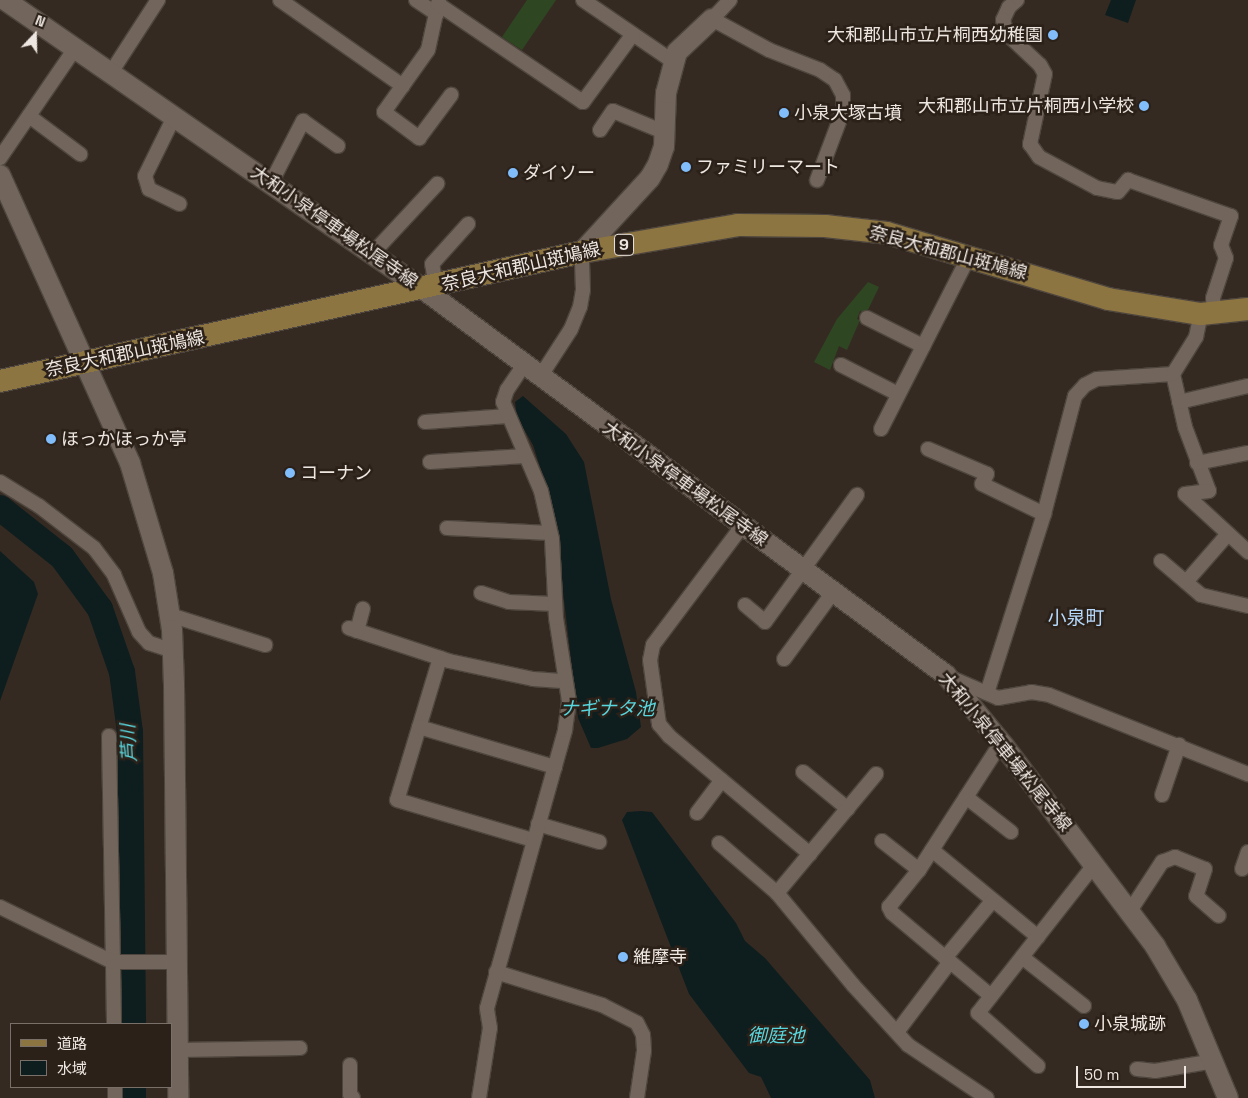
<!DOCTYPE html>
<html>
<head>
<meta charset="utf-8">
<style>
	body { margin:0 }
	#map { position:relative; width:1248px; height:1098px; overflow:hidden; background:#352a22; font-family:"Space Grotesk","Noto Sans JP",sans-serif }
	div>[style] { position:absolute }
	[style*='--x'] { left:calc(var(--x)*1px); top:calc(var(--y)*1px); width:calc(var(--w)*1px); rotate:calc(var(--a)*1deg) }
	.green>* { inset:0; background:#2e4722 }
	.water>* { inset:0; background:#0e1e1f }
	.river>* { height:26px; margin:-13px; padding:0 13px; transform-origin:13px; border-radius:13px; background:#0e1e1f }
	.roads { filter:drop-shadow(1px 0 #4e463e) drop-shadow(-1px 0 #4e463e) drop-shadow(0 1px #4e463e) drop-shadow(0 -1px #4e463e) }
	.street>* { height:14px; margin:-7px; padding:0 7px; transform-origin:7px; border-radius:7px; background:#72655c }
	.secondary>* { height:20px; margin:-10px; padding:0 10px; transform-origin:10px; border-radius:10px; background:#72655c }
	.primary>* { height:22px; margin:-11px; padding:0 11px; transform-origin:11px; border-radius:11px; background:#8d7541 }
	.dots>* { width:14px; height:14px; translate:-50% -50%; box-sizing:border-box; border:2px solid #2b2119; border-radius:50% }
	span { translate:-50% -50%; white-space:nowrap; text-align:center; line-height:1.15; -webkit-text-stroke:5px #2b2119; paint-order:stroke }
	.shield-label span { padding:1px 4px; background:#2b2119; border:1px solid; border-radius:4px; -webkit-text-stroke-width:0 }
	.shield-label { font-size:16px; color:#eee7e1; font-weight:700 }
	.poi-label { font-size:18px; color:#eee7e1 }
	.right { translate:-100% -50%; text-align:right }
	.left { translate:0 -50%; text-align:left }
	.street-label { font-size:18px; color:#eee7e1 }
	.neighbourhood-label { font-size:19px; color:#b6d8fa }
	.water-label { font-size:19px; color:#58d6de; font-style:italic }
	.legend { position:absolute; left:10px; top:1023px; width:162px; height:65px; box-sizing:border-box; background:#2b2119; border:1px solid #797069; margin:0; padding:6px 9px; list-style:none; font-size:15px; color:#eee7e1 }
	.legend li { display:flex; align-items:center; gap:10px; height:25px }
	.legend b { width:25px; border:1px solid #797069 }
	.north { position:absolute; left:10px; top:10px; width:50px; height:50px; -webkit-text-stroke:4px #2b2119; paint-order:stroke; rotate:21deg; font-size:14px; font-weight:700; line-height:20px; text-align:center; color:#eee7e1 }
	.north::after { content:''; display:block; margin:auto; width:18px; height:22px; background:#eee7e1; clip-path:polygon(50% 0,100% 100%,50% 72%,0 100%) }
	.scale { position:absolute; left:1076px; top:1066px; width:110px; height:22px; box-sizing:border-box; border:2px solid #eee7e1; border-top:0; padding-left:6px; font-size:15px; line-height:18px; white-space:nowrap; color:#eee7e1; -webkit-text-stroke:4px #2b2119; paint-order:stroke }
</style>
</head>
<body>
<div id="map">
	<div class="green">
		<div style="clip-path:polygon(527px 0,556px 0,522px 50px,502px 37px)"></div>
		<div style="clip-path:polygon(868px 282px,879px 287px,866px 314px,860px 311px,857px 319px,860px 320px,847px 350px,839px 346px,830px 370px,814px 362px,837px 319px)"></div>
	</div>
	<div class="water">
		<div style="clip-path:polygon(1111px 0,1136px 0,1128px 23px,1105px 15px)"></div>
		<div style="clip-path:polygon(523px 396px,566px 434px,584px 462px,611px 599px,636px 692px,641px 727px,627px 739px,598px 748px,591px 748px,578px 718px,557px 541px,549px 495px,533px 445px,517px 417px,515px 402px)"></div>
		<div style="clip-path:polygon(0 551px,34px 582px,38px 594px,0 701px)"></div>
		<div style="clip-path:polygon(641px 811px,652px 812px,736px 923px,745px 941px,765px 958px,870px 1080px,875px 1098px,771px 1098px,761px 1077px,749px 1073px,689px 994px,622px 820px,627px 812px)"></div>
	</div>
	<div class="river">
		<div style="--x:0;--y:508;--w:79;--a:38.3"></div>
		<div style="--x:62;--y:557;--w:64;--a:53.8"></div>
		<div style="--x:100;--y:609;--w:67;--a:70.8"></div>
		<div style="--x:122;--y:672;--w:61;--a:82.4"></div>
		<div style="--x:130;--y:732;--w:292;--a:89.4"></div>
		<div style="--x:133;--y:1098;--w:11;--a:-90"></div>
	</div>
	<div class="roads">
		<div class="street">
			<div style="--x:280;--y:0;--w:150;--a:35"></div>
			<div style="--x:416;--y:0;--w:25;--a:34"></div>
			<div style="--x:439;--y:0;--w:51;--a:102.4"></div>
			<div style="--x:428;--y:50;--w:76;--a:125.4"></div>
			<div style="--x:384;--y:112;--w:44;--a:36.6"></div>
			<div style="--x:419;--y:138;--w:54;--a:-53.3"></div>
			<div style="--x:583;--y:0;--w:110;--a:34.3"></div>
			<div style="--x:730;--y:0;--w:26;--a:133"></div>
			<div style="--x:712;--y:19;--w:65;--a:28.5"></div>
			<div style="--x:769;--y:50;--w:55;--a:21.4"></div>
			<div style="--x:820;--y:70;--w:18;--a:34"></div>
			<div style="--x:835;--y:80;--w:17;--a:62"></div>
			<div style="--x:843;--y:95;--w:16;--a:90"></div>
			<div style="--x:843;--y:111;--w:74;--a:110.6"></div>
			<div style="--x:1017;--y:0;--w:11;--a:139"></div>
			<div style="--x:1009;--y:7;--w:14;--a:115"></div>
			<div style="--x:1003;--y:20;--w:15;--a:74"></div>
			<div style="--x:1007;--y:34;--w:45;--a:43.2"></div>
			<div style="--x:1040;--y:65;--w:10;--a:61"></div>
			<div style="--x:1045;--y:74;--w:72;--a:102.1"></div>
			<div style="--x:1030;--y:144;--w:16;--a:55"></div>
			<div style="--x:1039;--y:157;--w:66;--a:28.1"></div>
			<div style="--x:1097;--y:188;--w:21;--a:11"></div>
			<div style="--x:1118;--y:192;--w:16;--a:-50"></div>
			<div style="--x:1128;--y:180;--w:109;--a:19.3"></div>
			<div style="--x:1231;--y:216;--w:31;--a:109"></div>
			<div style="--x:1221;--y:245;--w:14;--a:69"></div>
			<div style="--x:1226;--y:258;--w:42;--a:108"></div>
			<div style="--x:1213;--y:298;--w:16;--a:86"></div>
			<div style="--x:438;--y:4;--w:175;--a:34.1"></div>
			<div style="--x:583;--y:102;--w:84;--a:-53.7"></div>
			<div style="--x:112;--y:71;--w:85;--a:-57.1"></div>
			<div style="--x:175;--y:115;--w:68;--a:116.2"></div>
			<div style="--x:145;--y:176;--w:14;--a:73"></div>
			<div style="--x:149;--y:189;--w:34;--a:26"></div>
			<div style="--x:29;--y:116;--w:64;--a:36.7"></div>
			<div style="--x:600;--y:130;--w:23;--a:-56"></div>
			<div style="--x:613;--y:111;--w:55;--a:22.4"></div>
			<div style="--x:0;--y:158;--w:135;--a:-55.6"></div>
			<div style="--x:271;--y:183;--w:70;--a:-62.7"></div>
			<div style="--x:303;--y:121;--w:43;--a:35.5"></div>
			<div style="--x:372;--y:254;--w:96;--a:-47.1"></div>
			<div style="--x:436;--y:286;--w:22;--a:-100"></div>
			<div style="--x:432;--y:264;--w:54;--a:-48"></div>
			<div style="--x:867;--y:318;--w:63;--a:26.6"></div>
			<div style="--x:841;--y:365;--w:64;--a:27"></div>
			<div style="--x:1173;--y:374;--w:54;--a:77.2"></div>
			<div style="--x:1185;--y:427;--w:68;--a:69.4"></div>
			<div style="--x:1209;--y:491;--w:24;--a:173"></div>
			<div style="--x:1185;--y:494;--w:86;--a:42.6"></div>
			<div style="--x:540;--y:377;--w:57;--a:-57.1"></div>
			<div style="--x:571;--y:329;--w:24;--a:-68"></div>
			<div style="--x:580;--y:307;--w:17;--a:-80"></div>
			<div style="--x:583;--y:290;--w:38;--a:-92"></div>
			<div style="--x:1179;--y:402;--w:71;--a:-13.1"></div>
			<div style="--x:425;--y:422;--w:83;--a:-4.1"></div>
			<div style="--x:881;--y:429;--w:194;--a:-63"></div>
			<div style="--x:928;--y:449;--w:64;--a:23"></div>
			<div style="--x:987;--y:474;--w:11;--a:117"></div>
			<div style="--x:982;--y:484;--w:69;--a:25.8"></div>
			<div style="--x:430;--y:462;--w:95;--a:-3.6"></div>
			<div style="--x:1197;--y:463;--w:52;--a:-11.1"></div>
			<div style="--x:0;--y:482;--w:46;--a:31.6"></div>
			<div style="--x:39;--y:506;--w:69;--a:37.4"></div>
			<div style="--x:94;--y:548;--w:34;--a:53"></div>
			<div style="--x:114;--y:575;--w:62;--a:66.3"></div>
			<div style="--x:139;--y:632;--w:15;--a:48"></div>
			<div style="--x:149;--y:643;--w:25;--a:18"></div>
			<div style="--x:743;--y:525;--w:150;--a:126.9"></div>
			<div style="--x:653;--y:645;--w:15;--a:101"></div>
			<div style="--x:650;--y:660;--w:65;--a:82"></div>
			<div style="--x:659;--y:724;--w:16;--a:50"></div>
			<div style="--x:669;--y:736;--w:184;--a:39.9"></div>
			<div style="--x:447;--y:528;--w:103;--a:2.8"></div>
			<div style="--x:1161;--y:561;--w:52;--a:40.4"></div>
			<div style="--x:1201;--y:595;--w:48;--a:13.2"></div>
			<div style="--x:1186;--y:582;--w:62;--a:-48.9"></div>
			<div style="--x:481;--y:593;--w:29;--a:18"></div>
			<div style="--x:509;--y:602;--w:46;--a:2.5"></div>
			<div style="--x:745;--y:605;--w:26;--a:40"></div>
			<div style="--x:765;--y:622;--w:157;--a:-54.1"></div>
			<div style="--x:170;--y:615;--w:100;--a:17.5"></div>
			<div style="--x:349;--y:628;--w:105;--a:18.3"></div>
			<div style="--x:449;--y:661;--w:86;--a:12.1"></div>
			<div style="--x:533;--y:679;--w:32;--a:4"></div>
			<div style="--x:357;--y:631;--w:23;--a:-75"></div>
			<div style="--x:440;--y:658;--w:148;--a:106.8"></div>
			<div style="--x:397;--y:800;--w:142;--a:16.4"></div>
			<div style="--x:784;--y:659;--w:84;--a:-53.7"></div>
			<div style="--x:949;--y:677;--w:53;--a:23.2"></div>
			<div style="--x:998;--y:698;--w:34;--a:-10"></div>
			<div style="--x:1031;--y:692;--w:18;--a:9"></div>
			<div style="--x:1049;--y:695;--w:214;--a:21.7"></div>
			<div style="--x:987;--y:693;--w:188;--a:-72.3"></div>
			<div style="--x:1044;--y:514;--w:122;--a:-75.3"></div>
			<div style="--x:1075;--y:396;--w:15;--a:-48"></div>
			<div style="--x:1085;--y:385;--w:13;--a:-27"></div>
			<div style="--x:1097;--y:379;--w:76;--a:-3.8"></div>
			<div style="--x:1173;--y:374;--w:44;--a:-58.1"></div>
			<div style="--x:1196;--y:337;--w:24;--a:-78"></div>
			<div style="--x:419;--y:727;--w:142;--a:16.4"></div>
			<div style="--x:109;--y:736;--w:288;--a:89"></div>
			<div style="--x:803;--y:772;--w:58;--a:39.4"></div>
			<div style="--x:1162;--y:795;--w:53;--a:-71.2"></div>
			<div style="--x:966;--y:797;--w:57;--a:37.9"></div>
			<div style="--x:697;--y:813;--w:41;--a:-52.9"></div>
			<div style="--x:538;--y:824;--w:64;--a:16.4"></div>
			<div style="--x:882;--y:841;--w:47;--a:38.1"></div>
			<div style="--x:719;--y:843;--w:77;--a:40.8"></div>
			<div style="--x:777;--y:893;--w:119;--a:50.4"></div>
			<div style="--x:853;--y:985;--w:81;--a:47.5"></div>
			<div style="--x:908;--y:1045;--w:95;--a:33.9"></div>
			<div style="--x:932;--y:850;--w:137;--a:39.4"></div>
			<div style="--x:1242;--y:869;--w:18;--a:-71"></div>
			<div style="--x:777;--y:893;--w:155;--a:-50.2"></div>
			<div style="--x:0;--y:907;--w:126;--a:26"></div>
			<div style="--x:113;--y:962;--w:64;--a:0"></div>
			<div style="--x:1130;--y:911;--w:59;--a:-56.9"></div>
			<div style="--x:1162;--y:862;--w:14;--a:-21"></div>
			<div style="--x:1175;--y:857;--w:32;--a:22"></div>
			<div style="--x:1205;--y:869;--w:28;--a:108"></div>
			<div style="--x:1196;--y:896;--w:30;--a:41"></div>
			<div style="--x:1022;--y:957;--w:79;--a:38.3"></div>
			<div style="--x:945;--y:958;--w:75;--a:-50.4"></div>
			<div style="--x:496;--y:972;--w:111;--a:17.3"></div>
			<div style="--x:602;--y:1005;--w:39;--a:27"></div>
			<div style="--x:637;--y:1023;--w:13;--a:63"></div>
			<div style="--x:643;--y:1035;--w:16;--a:86"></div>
			<div style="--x:644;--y:1051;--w:48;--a:98.5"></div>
			<div style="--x:991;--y:996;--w:129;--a:-140"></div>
			<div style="--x:892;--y:913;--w:7;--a:-117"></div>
			<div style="--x:889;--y:907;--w:48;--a:-51"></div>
			<div style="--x:919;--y:870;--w:151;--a:-57.2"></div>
			<div style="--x:897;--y:1032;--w:88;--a:-52.9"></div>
			<div style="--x:178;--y:1050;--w:122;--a:-0.9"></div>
			<div style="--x:350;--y:1065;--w:29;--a:90"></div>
			<div style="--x:350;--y:1094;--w:5;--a:53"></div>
			<div style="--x:1038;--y:1066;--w:80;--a:-138.5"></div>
			<div style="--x:978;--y:1013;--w:189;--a:-51.9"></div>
			<div style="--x:1137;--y:1069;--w:18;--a:6"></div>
			<div style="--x:1155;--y:1071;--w:60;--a:-9.6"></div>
			<div style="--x:115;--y:1087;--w:11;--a:90"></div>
			<div style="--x:479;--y:1098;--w:71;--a:-81.1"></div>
			<div style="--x:490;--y:1028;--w:20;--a:-99"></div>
			<div style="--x:487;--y:1008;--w:289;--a:-74.3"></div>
			<div style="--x:565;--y:730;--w:29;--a:-82"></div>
			<div style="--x:569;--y:701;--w:84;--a:-98.9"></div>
			<div style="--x:556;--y:618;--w:79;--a:-92.9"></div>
			<div style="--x:552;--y:539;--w:49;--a:-102.9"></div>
			<div style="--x:541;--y:491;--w:97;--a:-113.1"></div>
			<div style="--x:503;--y:402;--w:13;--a:-72"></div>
			<div style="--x:507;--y:390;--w:30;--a:-56"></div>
		</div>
		<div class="secondary">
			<div style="--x:5;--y:0;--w:508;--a:34.66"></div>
			<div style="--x:423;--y:289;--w:650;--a:36.43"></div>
			<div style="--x:946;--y:675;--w:92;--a:50.8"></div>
			<div style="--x:1004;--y:746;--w:251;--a:52.9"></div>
			<div style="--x:1155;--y:946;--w:63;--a:59.3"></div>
			<div style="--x:1187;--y:1000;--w:106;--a:67.3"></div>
			<div style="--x:0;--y:175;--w:316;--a:65.7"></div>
			<div style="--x:130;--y:463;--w:115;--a:73.3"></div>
			<div style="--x:163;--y:573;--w:58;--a:81"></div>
			<div style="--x:172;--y:630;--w:54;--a:87.9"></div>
			<div style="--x:174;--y:684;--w:414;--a:89.4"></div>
			<div style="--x:582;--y:252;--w:100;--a:-47.4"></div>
			<div style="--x:650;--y:178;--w:16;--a:-60"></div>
			<div style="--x:658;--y:164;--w:18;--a:-71"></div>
			<div style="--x:664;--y:147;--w:54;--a:-87.9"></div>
			<div style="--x:666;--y:93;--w:42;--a:-75"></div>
			<div style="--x:677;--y:52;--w:48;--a:-43.3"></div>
		</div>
		<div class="primary">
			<div style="--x:0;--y:381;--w:596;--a:-12.5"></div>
			<div style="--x:582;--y:252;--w:158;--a:-9.8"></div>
			<div style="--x:738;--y:225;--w:87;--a:0.7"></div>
			<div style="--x:825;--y:226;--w:62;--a:6.4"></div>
			<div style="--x:887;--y:233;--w:231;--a:16.6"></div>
			<div style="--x:1108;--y:299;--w:94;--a:9.2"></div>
			<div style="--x:1201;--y:314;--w:47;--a:-6.1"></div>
		</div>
	</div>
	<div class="dots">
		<div style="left:1053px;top:35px;background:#80bdfa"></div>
		<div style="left:1144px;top:106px;background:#80bdfa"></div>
		<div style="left:784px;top:113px;background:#80bdfa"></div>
		<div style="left:686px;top:167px;background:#80bdfa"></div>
		<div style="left:513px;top:173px;background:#80bdfa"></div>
		<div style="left:51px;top:439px;background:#80bdfa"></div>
		<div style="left:290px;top:473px;background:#80bdfa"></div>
		<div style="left:623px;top:957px;background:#80bdfa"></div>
		<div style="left:1084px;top:1024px;background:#80bdfa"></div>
	</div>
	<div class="shield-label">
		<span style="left:624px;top:245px">9</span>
	</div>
	<div class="poi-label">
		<span class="right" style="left:1043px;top:35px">大和郡山市立片桐西幼稚園</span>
		<span class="right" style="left:1134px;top:106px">大和郡山市立片桐西小学校</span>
		<span class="left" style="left:794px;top:113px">小泉大塚古墳</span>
		<span class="left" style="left:696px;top:167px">ファミリーマート</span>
		<span class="left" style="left:523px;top:173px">ダイソー</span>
		<span class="left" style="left:61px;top:439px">ほっかほっか亭</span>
		<span class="left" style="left:300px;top:473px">コーナン</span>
		<span class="left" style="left:633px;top:957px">維摩寺</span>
		<span class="left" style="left:1094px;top:1024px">小泉城跡</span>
	</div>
	<div class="street-label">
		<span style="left:334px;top:227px;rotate:35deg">大和小泉停車場松尾寺線</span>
		<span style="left:948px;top:253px;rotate:15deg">奈良大和郡山斑鳩線</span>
		<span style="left:521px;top:267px;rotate:-13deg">奈良大和郡山斑鳩線</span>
		<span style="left:125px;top:354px;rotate:-12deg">奈良大和郡山斑鳩線</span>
		<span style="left:685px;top:484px;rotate:36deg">大和小泉停車場松尾寺線</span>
		<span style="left:1005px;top:752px;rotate:51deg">大和小泉停車場松尾寺線</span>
	</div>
	<div class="neighbourhood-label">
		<span style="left:1076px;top:618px">小泉町</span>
	</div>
	<div class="water-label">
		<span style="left:607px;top:709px">ナギナタ池</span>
		<span style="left:129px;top:743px;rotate:-93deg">芦川</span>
		<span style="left:776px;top:1036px">御庭池</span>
	</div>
	<ul class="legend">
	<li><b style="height:6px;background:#8d7541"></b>道路</li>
	<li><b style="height:14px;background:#0e1e1f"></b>水域</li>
	</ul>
	<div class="north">N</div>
	<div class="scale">50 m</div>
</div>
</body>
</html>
